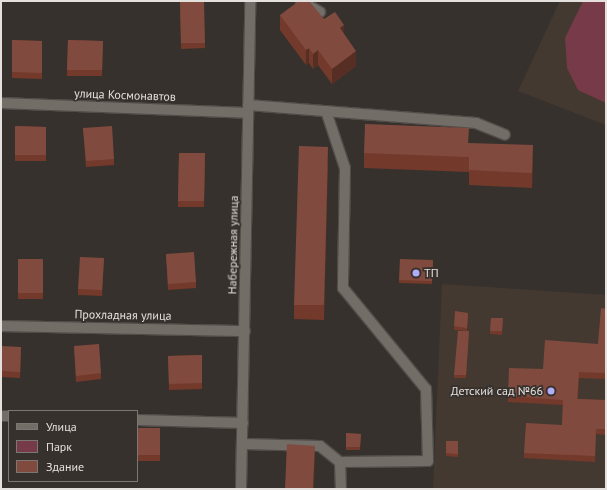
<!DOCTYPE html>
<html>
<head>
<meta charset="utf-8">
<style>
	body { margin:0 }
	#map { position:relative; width:607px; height:490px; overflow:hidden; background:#37312d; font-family:"PT Sans",sans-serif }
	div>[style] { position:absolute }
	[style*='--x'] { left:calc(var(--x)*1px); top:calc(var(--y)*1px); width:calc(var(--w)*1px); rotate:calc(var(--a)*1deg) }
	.built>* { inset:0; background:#433931 }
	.green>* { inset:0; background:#773a48 }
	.roads { filter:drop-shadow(1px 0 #514d49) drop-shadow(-1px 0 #514d49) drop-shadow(0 1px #514d49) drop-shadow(0 -1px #514d49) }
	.minor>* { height:10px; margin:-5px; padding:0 5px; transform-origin:5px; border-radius:5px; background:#736d68 }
	.wall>* { inset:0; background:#73392b }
	.shaded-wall>* { inset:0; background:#562e24 }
	.building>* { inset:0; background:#804b3e }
	.dots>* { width:11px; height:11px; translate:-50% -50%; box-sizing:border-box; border:2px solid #37312d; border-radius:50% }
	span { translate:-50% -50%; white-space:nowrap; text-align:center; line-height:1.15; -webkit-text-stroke:3.5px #37312d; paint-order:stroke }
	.street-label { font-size:12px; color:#e4e0dd }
	.poi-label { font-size:12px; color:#e4e0dd }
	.left { translate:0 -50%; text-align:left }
	.right { translate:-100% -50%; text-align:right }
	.frame { position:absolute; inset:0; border:2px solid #e4e0dd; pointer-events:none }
	.legend { position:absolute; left:8px; top:410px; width:130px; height:72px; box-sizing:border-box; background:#37312d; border:1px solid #7c7773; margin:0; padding:5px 7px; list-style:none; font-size:12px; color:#e4e0dd }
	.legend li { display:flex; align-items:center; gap:8px; height:20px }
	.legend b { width:20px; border:1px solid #7c7773 }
</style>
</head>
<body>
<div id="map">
	<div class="built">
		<div style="clip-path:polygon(560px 1px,606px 1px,606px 125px,518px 91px)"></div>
		<div style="clip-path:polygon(442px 284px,606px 295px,606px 489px,433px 489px)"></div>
	</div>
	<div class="green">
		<div style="clip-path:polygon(583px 1px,606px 1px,606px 103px,578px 90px,567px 68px,565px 38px)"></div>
	</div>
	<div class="roads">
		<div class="minor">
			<div style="--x:301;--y:1;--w:22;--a:30"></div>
			<div style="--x:1;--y:103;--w:246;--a:2.3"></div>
			<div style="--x:248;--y:105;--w:229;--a:4.5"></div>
			<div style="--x:476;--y:123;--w:31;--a:22"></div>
			<div style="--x:326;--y:111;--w:60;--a:71.6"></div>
			<div style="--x:345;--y:168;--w:120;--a:91"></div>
			<div style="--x:343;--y:288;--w:131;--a:50.6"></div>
			<div style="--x:426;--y:389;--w:72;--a:88.4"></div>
			<div style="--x:428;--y:461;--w:88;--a:179.3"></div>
			<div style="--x:340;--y:462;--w:27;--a:88"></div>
			<div style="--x:1;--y:326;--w:244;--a:1.2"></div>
			<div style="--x:1;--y:416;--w:8;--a:0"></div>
			<div style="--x:137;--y:420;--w:106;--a:1.6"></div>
			<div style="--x:244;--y:444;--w:76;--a:1.5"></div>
			<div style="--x:320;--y:446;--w:26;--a:39"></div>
			<div style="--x:241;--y:489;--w:488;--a:-88.9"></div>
		</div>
	</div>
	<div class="wall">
		<div style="clip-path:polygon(180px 1px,205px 43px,205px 48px,181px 49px)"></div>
		<div style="clip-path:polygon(280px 15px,324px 19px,344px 35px,356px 66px,332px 84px,318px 65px,313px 69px,309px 63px,306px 65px,280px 30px)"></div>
		<div style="clip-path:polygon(12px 40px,42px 41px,42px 79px,12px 78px)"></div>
		<div style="clip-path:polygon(68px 40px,103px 41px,102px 76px,67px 76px)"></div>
		<div style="clip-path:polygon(15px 126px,46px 127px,46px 161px,15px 161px)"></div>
		<div style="clip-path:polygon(83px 128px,114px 159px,114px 165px,86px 167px)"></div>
		<div style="clip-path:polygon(469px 143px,533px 160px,532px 188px,469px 185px,469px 172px,364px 168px,364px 153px)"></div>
		<div style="clip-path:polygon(179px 153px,205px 153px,204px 207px,178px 207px)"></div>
		<div style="clip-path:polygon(328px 161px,324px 320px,294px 319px,294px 305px)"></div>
		<div style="clip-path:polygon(166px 254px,196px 282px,196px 288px,168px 290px)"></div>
		<div style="clip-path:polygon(104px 258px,102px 296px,78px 295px,78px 289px)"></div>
		<div style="clip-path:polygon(18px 259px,43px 259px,43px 299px,18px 299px)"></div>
		<div style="clip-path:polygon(433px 260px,432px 284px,399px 283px,399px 280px)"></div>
		<div style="clip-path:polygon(606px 309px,606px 379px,579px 378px,578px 399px,606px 400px,606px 435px,596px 434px,595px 462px,524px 458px,524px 453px,562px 425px,563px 405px,508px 402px,508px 396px,598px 344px)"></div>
		<div style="clip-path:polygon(468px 316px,467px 331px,454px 330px,454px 326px)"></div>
		<div style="clip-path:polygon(491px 318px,503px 318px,502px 335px,490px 334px)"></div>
		<div style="clip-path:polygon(469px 331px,466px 378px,454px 378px,454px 375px)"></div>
		<div style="clip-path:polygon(1px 346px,21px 353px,20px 378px,1px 377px)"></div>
		<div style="clip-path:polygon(74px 346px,101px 373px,101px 379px,76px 382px)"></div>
		<div style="clip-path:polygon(202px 355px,202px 389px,169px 390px,168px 356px)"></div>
		<div style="clip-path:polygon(137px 428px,160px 428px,160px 461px,137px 461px)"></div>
		<div style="clip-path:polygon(346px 433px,361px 434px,360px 450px,346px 450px)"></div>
		<div style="clip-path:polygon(458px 441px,458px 457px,446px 456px,446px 453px)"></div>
	</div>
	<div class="shaded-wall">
		<div style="clip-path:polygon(344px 25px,344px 40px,340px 28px)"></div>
		<div style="clip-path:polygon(309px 48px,309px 63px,306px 65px,306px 50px)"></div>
		<div style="clip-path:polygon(318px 50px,318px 65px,313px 69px,313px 54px)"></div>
		<div style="clip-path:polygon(356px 51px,356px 66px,332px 84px,332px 69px)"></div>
		<div style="clip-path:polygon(533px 145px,533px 160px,532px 188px,532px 173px)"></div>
		<div style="clip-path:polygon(328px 147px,328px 161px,324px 320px,324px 305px)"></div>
		<div style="clip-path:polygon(315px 446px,315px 464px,314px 489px,313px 489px)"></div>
	</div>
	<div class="building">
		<div style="clip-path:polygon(180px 1px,204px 1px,205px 43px,181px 43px)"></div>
		<div style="clip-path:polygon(299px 1px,309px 1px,324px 19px,335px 12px,344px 25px,340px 28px,356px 51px,332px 69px,318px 50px,313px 54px,309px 48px,306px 50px,280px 15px)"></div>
		<div style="clip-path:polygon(12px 40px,42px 41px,42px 73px,12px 72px)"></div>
		<div style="clip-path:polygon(68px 40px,103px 41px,102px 70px,67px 70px)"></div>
		<div style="clip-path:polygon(365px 124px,469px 128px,468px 143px,533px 145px,532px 173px,469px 170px,469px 157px,364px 153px)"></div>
		<div style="clip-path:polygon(15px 126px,46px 127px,46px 155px,15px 155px)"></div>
		<div style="clip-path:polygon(112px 126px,114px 159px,86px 161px,83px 128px)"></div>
		<div style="clip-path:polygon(299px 146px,328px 147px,324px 305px,294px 305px)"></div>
		<div style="clip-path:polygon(179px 153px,205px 153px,204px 201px,178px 201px)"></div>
		<div style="clip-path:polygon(194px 252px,196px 282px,168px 284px,166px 254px)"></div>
		<div style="clip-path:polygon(80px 257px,104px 258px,102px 290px,78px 289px)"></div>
		<div style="clip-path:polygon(18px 259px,43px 259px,43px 293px,18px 293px)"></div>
		<div style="clip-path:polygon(400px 259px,433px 260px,432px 281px,399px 280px)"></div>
		<div style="clip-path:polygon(601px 308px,606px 309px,606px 373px,579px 372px,577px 399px,606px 400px,606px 429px,596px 429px,595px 456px,524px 453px,526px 423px,562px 425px,563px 400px,508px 396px,509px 368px,543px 369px,545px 340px,598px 344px)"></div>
		<div style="clip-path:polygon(455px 311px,468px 313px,467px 328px,454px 326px)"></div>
		<div style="clip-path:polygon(491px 318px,503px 318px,502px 331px,490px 331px)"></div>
		<div style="clip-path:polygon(458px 331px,469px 331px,466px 375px,454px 375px)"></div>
		<div style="clip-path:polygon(99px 344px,101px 373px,76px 376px,74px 346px)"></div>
		<div style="clip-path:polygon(1px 346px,21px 347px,20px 372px,1px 371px)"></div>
		<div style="clip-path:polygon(202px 355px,202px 383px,169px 384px,168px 356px)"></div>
		<div style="clip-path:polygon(137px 428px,160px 428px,160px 455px,137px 455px)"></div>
		<div style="clip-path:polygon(346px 433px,361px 434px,360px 447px,346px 447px)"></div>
		<div style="clip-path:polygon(446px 441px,458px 441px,458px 454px,446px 453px)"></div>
		<div style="clip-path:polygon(287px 444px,315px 446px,313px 489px,285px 489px)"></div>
	</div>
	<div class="dots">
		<div style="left:416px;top:273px;background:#b2adf9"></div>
		<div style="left:551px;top:391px;background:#b2adf9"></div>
	</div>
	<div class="street-label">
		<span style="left:125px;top:95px;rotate:2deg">улица Космонавтов</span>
		<span style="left:233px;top:245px;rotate:-89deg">Набережная улица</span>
		<span style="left:123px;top:315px;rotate:1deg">Прохладная улица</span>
	</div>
	<div class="poi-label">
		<span class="left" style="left:424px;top:273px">ТП</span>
		<span class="right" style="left:543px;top:391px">Детский сад №66</span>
	</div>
	<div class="frame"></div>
	<ul class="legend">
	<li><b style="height:5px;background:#736d68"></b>Улица</li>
	<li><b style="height:11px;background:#773a48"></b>Парк</li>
	<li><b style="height:11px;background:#804b3e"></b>Здание</li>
	</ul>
</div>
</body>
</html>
